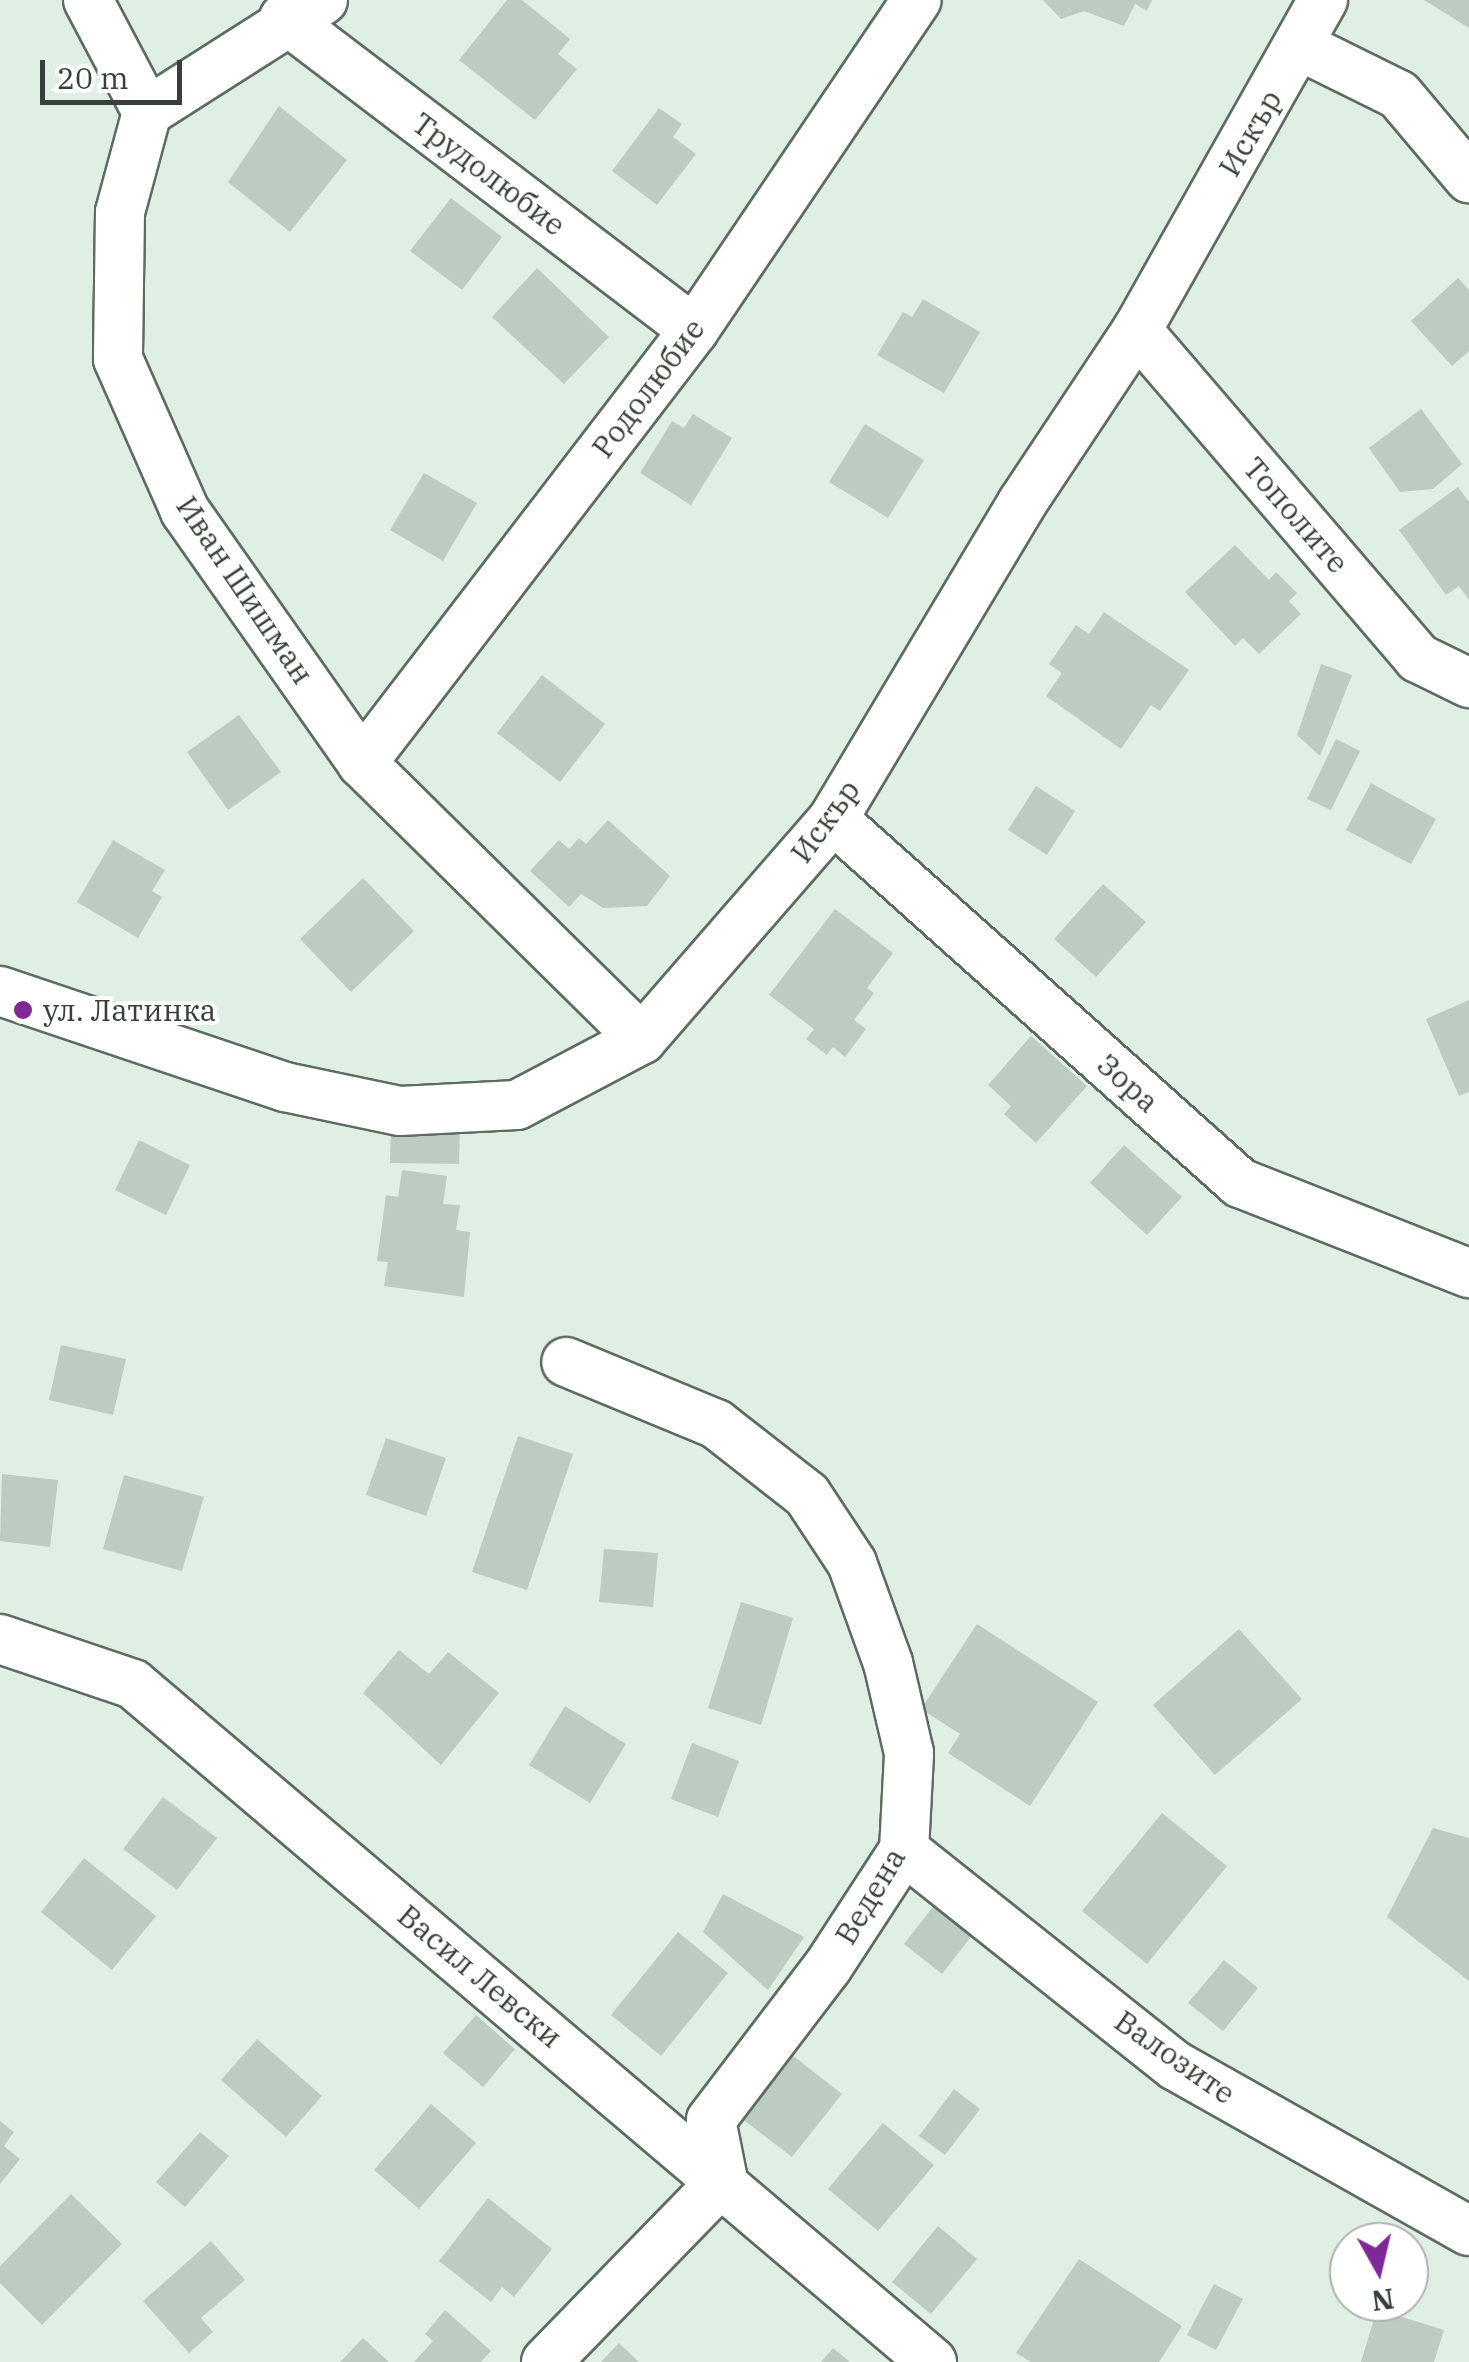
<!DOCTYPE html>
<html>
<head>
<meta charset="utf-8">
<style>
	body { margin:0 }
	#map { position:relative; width:1469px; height:2362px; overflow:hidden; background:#dfefe4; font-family:"IBM Plex Serif",serif }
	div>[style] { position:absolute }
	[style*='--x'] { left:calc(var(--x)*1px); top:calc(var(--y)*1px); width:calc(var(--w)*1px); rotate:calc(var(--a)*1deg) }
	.building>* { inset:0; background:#bcccc0 }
	.roads { filter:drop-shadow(2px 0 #5d6b61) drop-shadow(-2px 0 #5d6b61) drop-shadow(0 2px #5d6b61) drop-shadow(0 -2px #5d6b61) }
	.minor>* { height:48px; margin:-24px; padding:0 24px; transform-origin:24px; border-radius:24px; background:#fff }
	.dots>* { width:28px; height:28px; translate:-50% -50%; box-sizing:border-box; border:5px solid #fff; border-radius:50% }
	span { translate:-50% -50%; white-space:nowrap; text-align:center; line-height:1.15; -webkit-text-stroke:8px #fff; paint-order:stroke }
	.street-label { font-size:30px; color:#383f3a }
	.poi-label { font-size:30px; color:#383f3a }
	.left { translate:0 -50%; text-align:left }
	.north { position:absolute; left:1329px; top:2222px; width:100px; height:100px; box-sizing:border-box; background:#fff; border:2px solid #afb2b0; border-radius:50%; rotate:172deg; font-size:28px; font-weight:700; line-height:40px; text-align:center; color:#383f3a }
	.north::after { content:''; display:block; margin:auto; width:35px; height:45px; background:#7f2897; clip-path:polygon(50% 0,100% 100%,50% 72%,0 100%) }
	.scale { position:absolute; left:40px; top:60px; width:142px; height:45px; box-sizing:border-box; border:5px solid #383f3a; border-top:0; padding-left:12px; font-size:30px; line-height:35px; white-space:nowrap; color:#383f3a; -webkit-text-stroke:8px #fff; paint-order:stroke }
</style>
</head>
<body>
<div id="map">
	<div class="building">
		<div style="clip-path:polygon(507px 0,522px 0,570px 39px,558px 54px,577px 69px,535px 120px,459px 60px)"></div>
		<div style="clip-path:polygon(1043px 0,1152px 0,1147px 11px,1135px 4px,1124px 26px,1084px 11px,1061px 19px)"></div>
		<div style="clip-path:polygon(1424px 0,1469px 0,1469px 28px)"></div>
		<div style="clip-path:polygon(279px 106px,347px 160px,290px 232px,228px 182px)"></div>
		<div style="clip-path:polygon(659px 108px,682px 124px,673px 137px,696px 154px,657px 205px,612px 171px)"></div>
		<div style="clip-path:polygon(451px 198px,502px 237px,462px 290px,410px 251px)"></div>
		<div style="clip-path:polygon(537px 268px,609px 337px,564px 384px,492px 317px)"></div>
		<div style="clip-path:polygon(1458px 278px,1469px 290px,1469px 351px,1452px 366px,1411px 321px)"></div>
		<div style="clip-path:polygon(923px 299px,980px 332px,944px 393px,877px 355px,903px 312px,912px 317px)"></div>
		<div style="clip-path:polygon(1421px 409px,1462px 464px,1433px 489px,1400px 492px,1369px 448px)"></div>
		<div style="clip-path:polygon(693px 414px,732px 438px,691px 505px,640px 473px,672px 421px,684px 428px)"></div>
		<div style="clip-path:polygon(865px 424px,924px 460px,888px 518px,829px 482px)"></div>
		<div style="clip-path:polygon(424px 473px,477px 503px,443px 561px,390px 530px)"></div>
		<div style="clip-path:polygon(1458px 487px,1469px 502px,1469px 600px,1459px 586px,1446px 595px,1399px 530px)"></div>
		<div style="clip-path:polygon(1235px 545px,1269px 580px,1276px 572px,1297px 593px,1289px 601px,1301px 614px,1259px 654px,1243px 638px,1235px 646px,1185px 592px)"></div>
		<div style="clip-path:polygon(1104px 612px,1189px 670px,1160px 711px,1151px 705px,1121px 749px,1046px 696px,1062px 673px,1049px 664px,1076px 625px,1089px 634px)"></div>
		<div style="clip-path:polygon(1321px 664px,1352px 675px,1320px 756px,1297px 735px)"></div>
		<div style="clip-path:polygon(542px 675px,605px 724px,560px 782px,497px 733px)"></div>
		<div style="clip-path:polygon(239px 715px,281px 772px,228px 810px,187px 752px)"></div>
		<div style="clip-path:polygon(1336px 739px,1360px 751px,1331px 810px,1307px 799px)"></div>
		<div style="clip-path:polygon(1371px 783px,1436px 819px,1411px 864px,1346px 830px)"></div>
		<div style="clip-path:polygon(1036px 786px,1075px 811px,1047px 855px,1008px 830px)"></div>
		<div style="clip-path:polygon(608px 820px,670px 876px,647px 906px,603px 908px,581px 894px,569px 907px,530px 871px,559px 840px,569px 849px,579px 838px,586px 844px)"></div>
		<div style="clip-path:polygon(113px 840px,165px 870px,152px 891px,162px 897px,138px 938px,77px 902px)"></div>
		<div style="clip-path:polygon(363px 878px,414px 931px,351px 992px,300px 939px)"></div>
		<div style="clip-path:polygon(1103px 884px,1146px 922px,1096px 977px,1054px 939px)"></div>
		<div style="clip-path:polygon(835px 909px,893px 953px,867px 988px,874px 993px,854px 1020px,866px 1029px,845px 1057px,833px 1047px,827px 1055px,806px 1039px,814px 1029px,769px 995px)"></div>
		<div style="clip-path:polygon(1469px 1000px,1469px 1092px,1459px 1096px,1426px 1019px)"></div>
		<div style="clip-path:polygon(1031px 1036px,1087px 1086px,1036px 1143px,1004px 1114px,1011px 1106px,988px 1085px)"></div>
		<div style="clip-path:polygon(391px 1125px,460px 1128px,459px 1164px,390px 1163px)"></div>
		<div style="clip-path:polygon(139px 1140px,190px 1165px,166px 1215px,115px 1190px)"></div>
		<div style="clip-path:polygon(1124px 1145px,1182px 1197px,1147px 1235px,1090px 1183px)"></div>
		<div style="clip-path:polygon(402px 1170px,447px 1176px,443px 1204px,460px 1205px,456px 1230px,470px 1232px,464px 1297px,384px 1286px,388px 1262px,377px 1261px,386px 1195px,398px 1197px)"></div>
		<div style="clip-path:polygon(61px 1345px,126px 1359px,113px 1415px,49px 1400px)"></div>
		<div style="clip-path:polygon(518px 1436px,573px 1454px,527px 1590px,472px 1572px)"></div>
		<div style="clip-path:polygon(386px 1438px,446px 1458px,426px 1516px,366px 1495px)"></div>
		<div style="clip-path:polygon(2px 1474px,58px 1480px,50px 1547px,0 1541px)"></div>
		<div style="clip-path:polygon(124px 1475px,204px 1497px,182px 1571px,103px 1549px)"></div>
		<div style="clip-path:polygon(604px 1549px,658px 1553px,653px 1607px,599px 1602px)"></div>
		<div style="clip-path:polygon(741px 1602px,793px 1618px,761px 1725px,708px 1708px)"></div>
		<div style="clip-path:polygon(977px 1624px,1098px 1702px,1030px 1806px,948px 1753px,960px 1734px,921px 1709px)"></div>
		<div style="clip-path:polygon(1239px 1629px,1302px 1699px,1215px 1775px,1153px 1705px)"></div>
		<div style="clip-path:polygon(399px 1650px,429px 1674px,448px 1652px,499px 1693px,441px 1765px,363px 1693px)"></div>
		<div style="clip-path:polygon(565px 1706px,626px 1744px,590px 1803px,529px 1765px)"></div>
		<div style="clip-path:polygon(692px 1743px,739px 1761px,718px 1817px,671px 1799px)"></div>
		<div style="clip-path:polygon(163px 1797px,217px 1838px,177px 1890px,123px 1849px)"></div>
		<div style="clip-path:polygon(1162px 1813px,1227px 1866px,1147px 1964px,1082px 1911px)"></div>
		<div style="clip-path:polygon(1433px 1828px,1469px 1838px,1469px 1981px,1387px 1917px)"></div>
		<div style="clip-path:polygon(84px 1858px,156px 1916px,112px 1970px,41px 1912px)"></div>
		<div style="clip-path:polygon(723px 1894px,804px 1937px,768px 1990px,703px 1932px)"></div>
		<div style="clip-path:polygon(943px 1894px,981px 1924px,942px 1974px,904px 1944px)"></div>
		<div style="clip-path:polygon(678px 1932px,728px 1973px,661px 2056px,611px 2015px)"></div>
		<div style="clip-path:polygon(1224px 1960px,1258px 1988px,1223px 2031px,1188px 2003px)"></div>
		<div style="clip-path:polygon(476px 2015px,515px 2049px,483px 2087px,443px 2053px)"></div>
		<div style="clip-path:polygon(257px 2039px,322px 2096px,286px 2137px,221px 2080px)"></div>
		<div style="clip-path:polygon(787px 2051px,842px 2094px,792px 2157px,737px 2115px)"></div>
		<div style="clip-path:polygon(954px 2089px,980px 2109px,945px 2155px,919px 2136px)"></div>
		<div style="clip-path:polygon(431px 2104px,476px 2143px,419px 2209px,374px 2170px)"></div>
		<div style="clip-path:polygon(0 2121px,14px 2132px,4px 2146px,20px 2159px,0 2184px)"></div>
		<div style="clip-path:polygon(883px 2123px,934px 2165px,878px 2231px,828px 2189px)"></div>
		<div style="clip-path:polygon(200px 2132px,229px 2156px,185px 2207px,156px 2182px)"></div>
		<div style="clip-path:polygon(71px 2194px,122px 2244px,42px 2325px,0 2283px,0 2266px)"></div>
		<div style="clip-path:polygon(488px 2198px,552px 2249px,514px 2297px,502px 2287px,491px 2302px,439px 2261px)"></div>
		<div style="clip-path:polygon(938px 2226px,977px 2259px,931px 2314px,892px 2282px)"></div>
		<div style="clip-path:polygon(211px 2241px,245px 2280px,201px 2318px,213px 2332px,189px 2353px,143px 2301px)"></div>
		<div style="clip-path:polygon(1079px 2259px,1182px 2326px,1159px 2362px,1031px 2362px,1016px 2353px)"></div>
		<div style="clip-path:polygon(1214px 2284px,1243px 2299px,1216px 2350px,1187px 2335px)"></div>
		<div style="clip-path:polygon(1377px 2309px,1444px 2330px,1434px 2362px,1361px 2362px)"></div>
		<div style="clip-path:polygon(445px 2310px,491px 2351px,481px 2362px,414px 2362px,433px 2341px,425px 2334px)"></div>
		<div style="clip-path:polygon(363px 2338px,389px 2362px,340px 2362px)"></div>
		<div style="clip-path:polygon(619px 2343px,639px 2362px,601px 2362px)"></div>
		<div style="clip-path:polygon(833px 2348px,850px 2362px,821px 2362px)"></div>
	</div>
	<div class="roads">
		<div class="minor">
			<div style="--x:88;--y:0;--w:127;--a:62.2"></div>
			<div style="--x:323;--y:0;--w:209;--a:147.5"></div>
			<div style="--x:147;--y:112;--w:104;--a:105.1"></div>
			<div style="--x:120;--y:212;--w:147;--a:90.8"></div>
			<div style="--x:118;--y:359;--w:166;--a:66.2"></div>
			<div style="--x:185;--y:511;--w:308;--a:54.9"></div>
			<div style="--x:362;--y:763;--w:393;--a:44.6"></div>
			<div style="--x:284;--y:18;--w:515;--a:37.27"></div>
			<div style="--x:1300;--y:46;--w:110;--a:26.3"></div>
			<div style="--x:1399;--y:95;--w:109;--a:49.9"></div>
			<div style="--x:1137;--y:330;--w:432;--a:49.4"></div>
			<div style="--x:1418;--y:658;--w:57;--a:26.1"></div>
			<div style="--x:362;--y:763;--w:546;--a:-52.52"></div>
			<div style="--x:694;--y:330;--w:398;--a:-56"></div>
			<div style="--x:833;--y:819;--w:546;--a:41.81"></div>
			<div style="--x:1240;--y:1183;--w:246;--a:21.5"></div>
			<div style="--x:0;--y:991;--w:301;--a:18.6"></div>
			<div style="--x:285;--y:1087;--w:117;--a:11.8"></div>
			<div style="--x:400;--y:1111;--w:117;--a:-2.9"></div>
			<div style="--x:517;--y:1105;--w:141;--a:-27.8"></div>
			<div style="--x:642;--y:1039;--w:291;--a:-49"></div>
			<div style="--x:833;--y:819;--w:368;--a:-59.1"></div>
			<div style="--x:1022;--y:503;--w:208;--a:-56.4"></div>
			<div style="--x:1137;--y:330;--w:379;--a:-60.6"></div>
			<div style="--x:0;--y:1639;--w:140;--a:18.7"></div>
			<div style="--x:133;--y:1684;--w:1048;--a:40.32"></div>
			<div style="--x:904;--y:1850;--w:347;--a:38.5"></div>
			<div style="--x:1176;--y:2066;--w:336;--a:29.4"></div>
			<div style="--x:546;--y:2362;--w:254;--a:-45.8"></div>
			<div style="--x:723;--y:2180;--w:61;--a:-101.3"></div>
			<div style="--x:711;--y:2120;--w:191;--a:-52.7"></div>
			<div style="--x:827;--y:1968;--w:141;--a:-56.9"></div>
			<div style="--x:904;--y:1850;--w:97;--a:-87"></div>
			<div style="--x:909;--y:1753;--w:92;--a:-103.1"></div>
			<div style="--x:888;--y:1663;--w:106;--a:-109.8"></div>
			<div style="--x:852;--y:1563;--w:82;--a:-123.5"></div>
			<div style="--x:807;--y:1495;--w:115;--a:-142"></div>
			<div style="--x:716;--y:1424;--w:162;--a:-157.5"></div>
		</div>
	</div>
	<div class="dots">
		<div style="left:23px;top:1010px;background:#7f2897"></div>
	</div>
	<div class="street-label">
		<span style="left:1250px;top:133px;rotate:-60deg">Искър</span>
		<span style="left:489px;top:174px;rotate:37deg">Трудолюбие</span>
		<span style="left:648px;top:388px;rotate:-53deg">Родолюбие</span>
		<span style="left:1296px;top:515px;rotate:49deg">Тополите</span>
		<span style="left:245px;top:590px;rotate:56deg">Иван Шишман</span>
		<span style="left:825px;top:821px;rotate:-54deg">Искър</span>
		<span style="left:1128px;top:1083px;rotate:42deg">Зора</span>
		<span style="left:870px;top:1896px;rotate:-59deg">Ведена</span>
		<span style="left:480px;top:1976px;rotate:40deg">Васил Левски</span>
		<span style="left:1175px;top:2057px;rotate:35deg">Валозите</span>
	</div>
	<div class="poi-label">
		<span class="left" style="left:43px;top:1010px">ул. Латинка</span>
	</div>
	<div class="north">N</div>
	<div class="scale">20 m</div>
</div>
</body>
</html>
